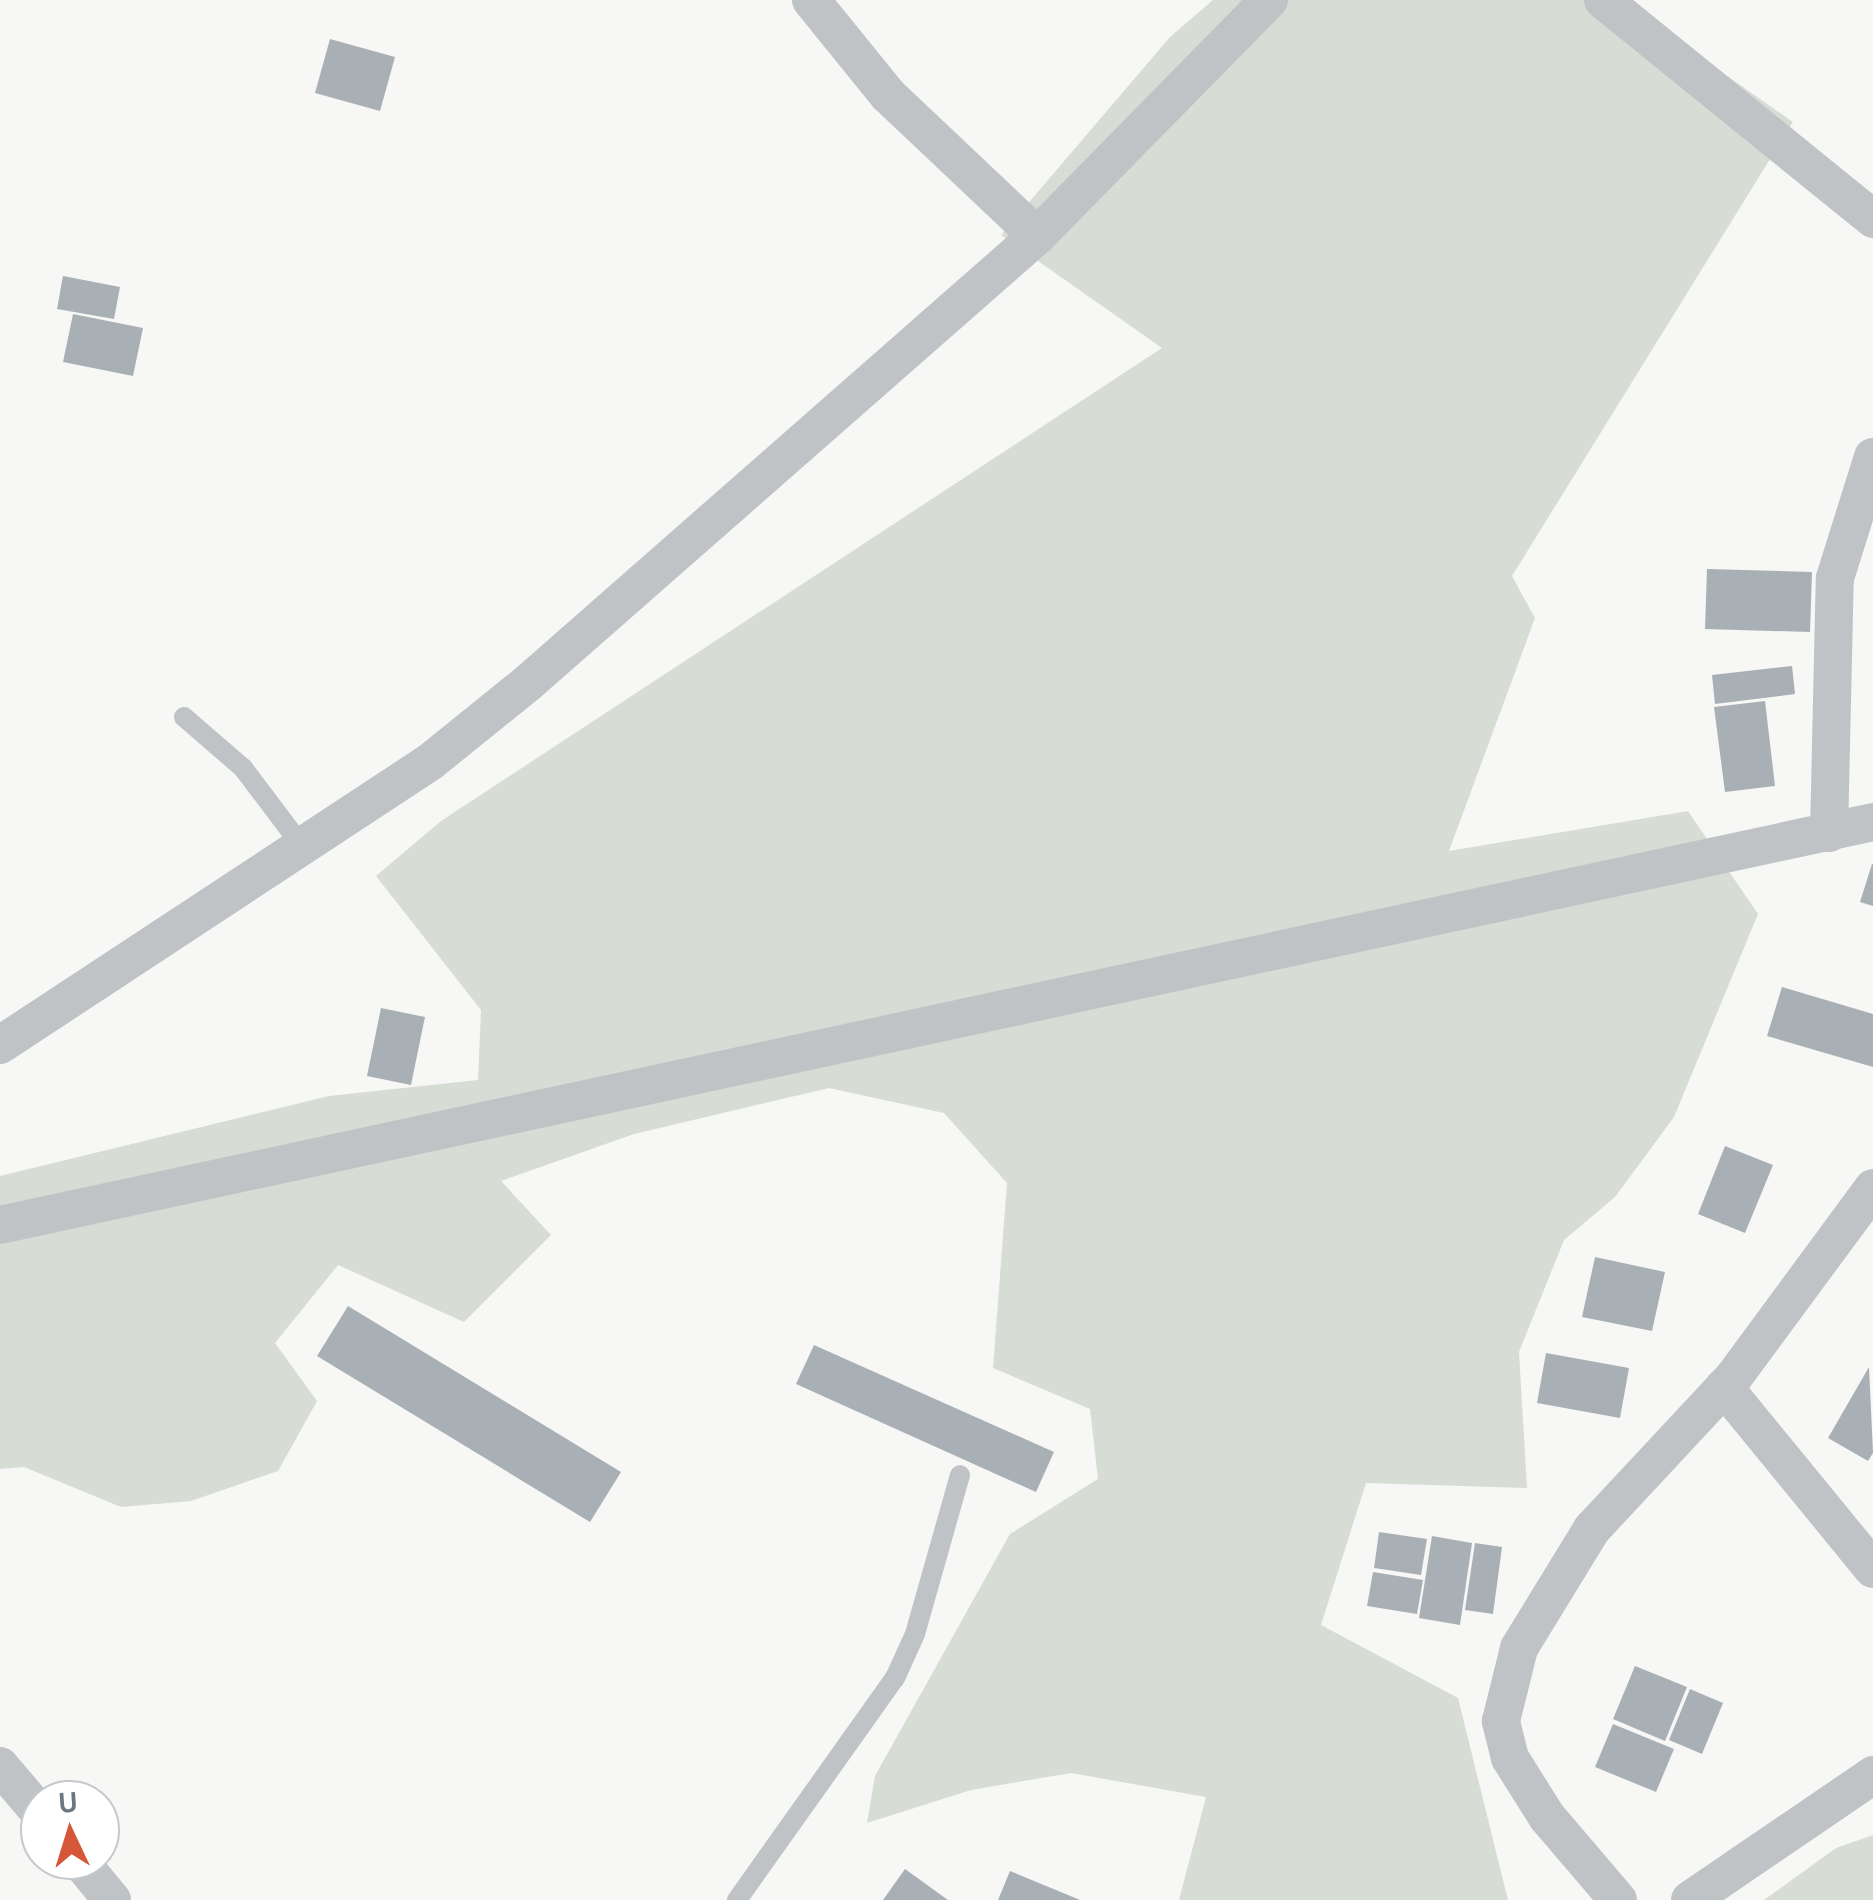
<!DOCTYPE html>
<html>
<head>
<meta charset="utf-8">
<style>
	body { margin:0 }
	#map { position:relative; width:1873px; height:1900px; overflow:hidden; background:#f7f7f5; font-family:"Space Grotesk",sans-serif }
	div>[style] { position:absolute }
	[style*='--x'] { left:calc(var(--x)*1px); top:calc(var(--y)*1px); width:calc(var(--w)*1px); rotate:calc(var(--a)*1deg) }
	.green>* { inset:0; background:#d7dcd4 }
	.building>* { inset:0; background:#a9b0b5 }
	.service>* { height:20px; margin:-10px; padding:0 10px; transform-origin:10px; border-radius:10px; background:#bfc3c6 }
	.minor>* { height:38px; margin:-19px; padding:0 19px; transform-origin:19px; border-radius:19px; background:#bfc3c6 }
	span { translate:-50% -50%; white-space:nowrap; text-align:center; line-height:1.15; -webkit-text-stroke:10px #fff; paint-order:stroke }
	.north { position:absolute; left:20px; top:1780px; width:100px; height:100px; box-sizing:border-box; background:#fff; border:2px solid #c3c9cd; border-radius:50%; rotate:356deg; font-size:28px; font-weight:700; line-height:40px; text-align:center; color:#697883 }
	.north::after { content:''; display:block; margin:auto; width:35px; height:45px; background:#d55737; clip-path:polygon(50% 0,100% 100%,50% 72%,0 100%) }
</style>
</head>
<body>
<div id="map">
	<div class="green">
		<div style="clip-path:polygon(1213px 0,1619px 0,1793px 122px,1512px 576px,1535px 618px,1449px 851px,1688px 811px,1758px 914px,1674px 1117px,1615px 1197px,1564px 1240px,1519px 1352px,1527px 1488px,1366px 1483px,1321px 1625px,1458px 1698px,1508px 1900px,1179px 1900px,1206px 1797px,1071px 1773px,971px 1790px,867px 1823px,875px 1776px,1010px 1534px,1098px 1479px,1090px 1409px,993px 1368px,1007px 1183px,944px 1113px,829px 1088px,634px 1134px,501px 1181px,551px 1235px,464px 1322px,338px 1265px,275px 1343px,317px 1401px,278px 1471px,191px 1501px,121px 1507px,24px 1467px,0 1469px,0 1176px,329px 1096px,478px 1080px,481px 1010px,376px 876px,441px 821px,1162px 348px,1001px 235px,1170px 37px)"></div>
		<div style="clip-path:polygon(1873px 1835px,1873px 1900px,1764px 1900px,1836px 1848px)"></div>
	</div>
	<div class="building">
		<div style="clip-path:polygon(330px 39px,395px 57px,380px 111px,315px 93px)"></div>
		<div style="clip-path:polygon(63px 276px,120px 287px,114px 319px,57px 309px)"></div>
		<div style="clip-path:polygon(73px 314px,143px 328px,133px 376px,63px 362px)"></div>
		<div style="clip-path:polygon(1707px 569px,1812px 572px,1810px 632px,1705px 629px)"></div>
		<div style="clip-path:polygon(1792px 666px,1795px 694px,1715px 704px,1712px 675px)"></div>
		<div style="clip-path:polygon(1765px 701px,1775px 786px,1725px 792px,1714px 707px)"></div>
		<div style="clip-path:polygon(1872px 864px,1873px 864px,1873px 906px,1860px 902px)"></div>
		<div style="clip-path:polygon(1782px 987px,1873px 1014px,1873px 1067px,1767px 1036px)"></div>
		<div style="clip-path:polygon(381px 1008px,425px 1017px,411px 1085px,367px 1076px)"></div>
		<div style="clip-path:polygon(1725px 1146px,1773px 1165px,1745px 1233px,1698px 1214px)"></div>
		<div style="clip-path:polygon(1595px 1257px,1665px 1272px,1652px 1331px,1582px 1317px)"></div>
		<div style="clip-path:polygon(348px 1306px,621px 1472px,590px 1522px,317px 1356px)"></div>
		<div style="clip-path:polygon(814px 1345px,1054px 1452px,1036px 1492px,796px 1384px)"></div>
		<div style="clip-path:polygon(1546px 1353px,1629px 1368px,1620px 1418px,1537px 1403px)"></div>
		<div style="clip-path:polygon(1869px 1367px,1873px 1453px,1868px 1461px,1828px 1438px)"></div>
		<div style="clip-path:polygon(1379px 1532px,1427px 1539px,1421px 1575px,1374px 1568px)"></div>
		<div style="clip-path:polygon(1432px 1536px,1472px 1543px,1460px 1625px,1419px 1618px)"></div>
		<div style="clip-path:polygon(1475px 1543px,1502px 1547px,1493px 1614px,1465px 1610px)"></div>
		<div style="clip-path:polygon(1373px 1572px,1423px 1580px,1417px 1614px,1367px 1606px)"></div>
		<div style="clip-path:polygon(1635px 1666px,1687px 1687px,1665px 1741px,1613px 1719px)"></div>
		<div style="clip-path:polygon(1690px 1689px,1723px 1703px,1702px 1754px,1669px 1740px)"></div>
		<div style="clip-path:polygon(1613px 1724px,1674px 1749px,1656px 1792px,1595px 1767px)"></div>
		<div style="clip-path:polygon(905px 1869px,948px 1900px,883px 1900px)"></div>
		<div style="clip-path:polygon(1010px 1871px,1080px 1900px,998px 1900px)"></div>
	</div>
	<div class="service">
		<div style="--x:184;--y:717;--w:78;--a:40.8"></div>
		<div style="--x:243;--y:768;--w:98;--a:52.9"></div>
		<div style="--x:737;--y:1900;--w:272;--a:-54.6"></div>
		<div style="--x:895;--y:1678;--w:48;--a:-65.6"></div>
		<div style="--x:915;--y:1634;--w:165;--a:-74.2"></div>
	</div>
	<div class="minor">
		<div style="--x:811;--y:0;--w:122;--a:51"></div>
		<div style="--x:888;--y:95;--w:205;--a:43.4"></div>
		<div style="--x:1603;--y:0;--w:348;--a:39"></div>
		<div style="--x:1829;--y:833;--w:255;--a:-88.7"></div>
		<div style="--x:1835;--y:578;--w:127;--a:-72.6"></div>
		<div style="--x:0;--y:1045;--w:515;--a:-33.35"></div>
		<div style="--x:430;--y:762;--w:127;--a:-38.9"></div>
		<div style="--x:529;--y:682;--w:676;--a:-41.28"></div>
		<div style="--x:1037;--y:236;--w:331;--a:-45.5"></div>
		<div style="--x:0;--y:1225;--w:1916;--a:-12.14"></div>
		<div style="--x:1724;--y:1387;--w:235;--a:50.7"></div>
		<div style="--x:0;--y:1766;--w:62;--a:49.6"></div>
		<div style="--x:79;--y:1860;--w:52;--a:50.5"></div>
		<div style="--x:1618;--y:1900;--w:109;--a:-130.5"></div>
		<div style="--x:1547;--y:1817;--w:70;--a:-122.1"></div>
		<div style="--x:1510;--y:1758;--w:38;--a:-104"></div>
		<div style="--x:1501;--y:1721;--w:75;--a:-76.1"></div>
		<div style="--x:1519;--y:1648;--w:140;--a:-58.5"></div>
		<div style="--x:1592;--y:1529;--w:207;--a:-47"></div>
		<div style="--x:1733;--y:1378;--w:236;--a:-53.6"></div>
		<div style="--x:1690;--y:1900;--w:222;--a:-34.3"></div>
	</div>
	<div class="north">U</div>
</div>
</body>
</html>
